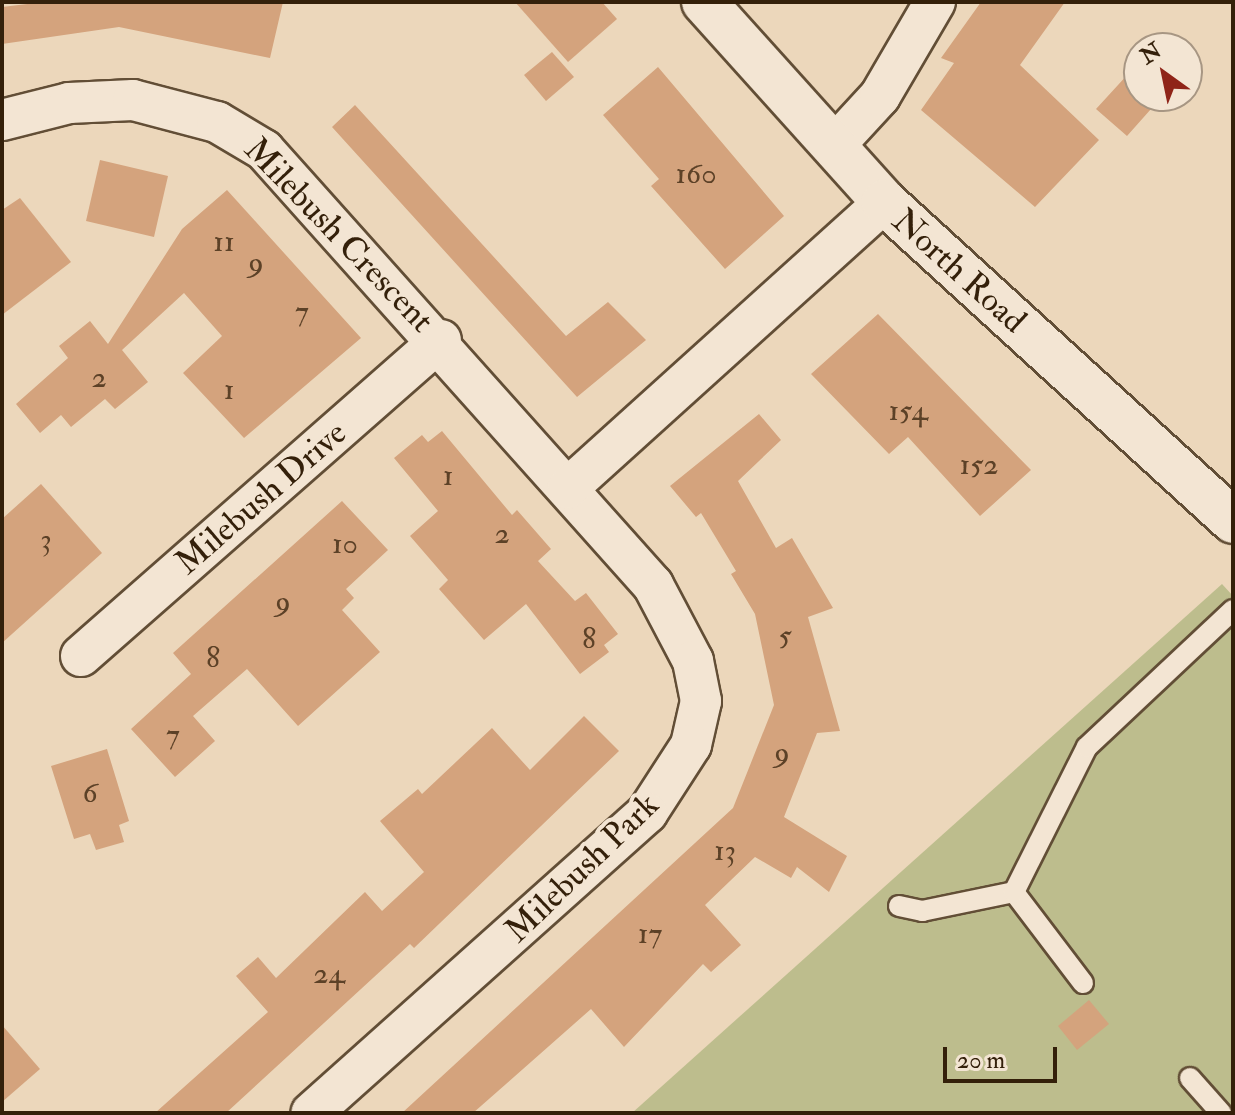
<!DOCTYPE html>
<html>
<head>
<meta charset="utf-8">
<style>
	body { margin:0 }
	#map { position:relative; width:1235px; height:1115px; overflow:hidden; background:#ecd7bb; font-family:"IM FELL Double Pica",serif }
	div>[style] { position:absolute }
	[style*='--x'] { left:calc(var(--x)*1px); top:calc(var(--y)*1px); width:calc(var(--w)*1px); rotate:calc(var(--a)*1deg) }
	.green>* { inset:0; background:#bdbd8d }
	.building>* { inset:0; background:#d4a37d }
	.roads { filter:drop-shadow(2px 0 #624e36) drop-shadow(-2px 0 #624e36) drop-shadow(0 2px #624e36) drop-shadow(0 -2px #624e36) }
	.lane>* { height:20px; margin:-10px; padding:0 10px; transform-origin:10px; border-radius:10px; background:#f3e5d3 }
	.street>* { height:40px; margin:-20px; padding:0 20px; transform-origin:20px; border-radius:20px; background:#f3e5d3 }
	.secondary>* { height:44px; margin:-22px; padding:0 22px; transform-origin:22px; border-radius:22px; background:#f3e5d3 }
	span { translate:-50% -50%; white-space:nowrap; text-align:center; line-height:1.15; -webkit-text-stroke:8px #f3e5d3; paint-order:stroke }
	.number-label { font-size:30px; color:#5c4127 }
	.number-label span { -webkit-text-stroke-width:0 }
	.street-label { font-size:34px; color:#34200a }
	.frame { position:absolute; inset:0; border:4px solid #34200a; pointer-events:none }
	.north { position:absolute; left:1123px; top:32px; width:80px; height:80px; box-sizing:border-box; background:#f3e5d3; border:2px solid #a79683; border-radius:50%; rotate:327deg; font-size:22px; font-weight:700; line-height:32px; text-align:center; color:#34200a }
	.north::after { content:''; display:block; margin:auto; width:28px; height:36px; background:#8f2418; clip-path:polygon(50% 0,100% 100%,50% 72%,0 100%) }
	.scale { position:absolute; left:943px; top:1047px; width:114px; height:36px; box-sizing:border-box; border:4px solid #34200a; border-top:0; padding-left:10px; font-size:24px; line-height:28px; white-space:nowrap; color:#34200a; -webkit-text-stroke:6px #f3e5d3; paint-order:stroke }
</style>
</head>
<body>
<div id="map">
	<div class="green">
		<div style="clip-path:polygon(1222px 584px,1233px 596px,1233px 1113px,632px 1113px)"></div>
	</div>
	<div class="building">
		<div style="clip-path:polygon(44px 2px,283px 2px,270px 58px,119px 27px,2px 44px,2px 7px)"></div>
		<div style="clip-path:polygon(515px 2px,602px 2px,617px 19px,568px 62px)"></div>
		<div style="clip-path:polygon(981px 2px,1065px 2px,1020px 65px,1099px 140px,1035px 207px,921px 110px,954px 63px,941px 58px)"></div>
		<div style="clip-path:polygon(552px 52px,574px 77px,546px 101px,524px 75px)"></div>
		<div style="clip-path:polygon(658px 67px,784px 216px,725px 269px,651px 186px,659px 179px,603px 115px)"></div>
		<div style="clip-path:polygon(1129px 73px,1139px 82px,1139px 96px,1159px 100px,1127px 136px,1096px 109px)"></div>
		<div style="clip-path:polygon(355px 105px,566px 336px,608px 302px,646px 340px,577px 397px,332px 127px)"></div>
		<div style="clip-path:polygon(100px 160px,168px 176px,154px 237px,86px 221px)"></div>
		<div style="clip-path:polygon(227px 190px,361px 338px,244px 438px,183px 373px,222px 336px,184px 293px,122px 350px,148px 382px,115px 409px,105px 399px,71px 427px,61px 415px,40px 433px,16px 404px,68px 358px,59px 346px,90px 321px,108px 344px,182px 229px)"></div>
		<div style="clip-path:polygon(20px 198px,71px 262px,2px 315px,2px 210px)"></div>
		<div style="clip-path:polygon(878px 314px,1031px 470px,980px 516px,908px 437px,889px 454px,811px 374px)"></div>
		<div style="clip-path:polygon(759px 414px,781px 440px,738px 481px,776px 548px,792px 538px,833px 608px,808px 617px,840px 731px,817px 733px,784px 817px,847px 856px,829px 892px,797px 867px,791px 878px,755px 857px,705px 905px,741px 945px,711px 972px,703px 964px,624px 1047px,591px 1009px,473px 1113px,402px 1113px,733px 808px,774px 705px,755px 614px,731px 574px,736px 571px,701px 513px,696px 517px,670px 486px)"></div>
		<div style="clip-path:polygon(442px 431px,512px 515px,517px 510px,551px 549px,538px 561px,575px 601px,586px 593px,618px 634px,604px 645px,609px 652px,580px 674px,526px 604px,484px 640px,439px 589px,448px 580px,410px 536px,438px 511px,394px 458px,422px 435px,428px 442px)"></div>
		<div style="clip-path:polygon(41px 484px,102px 553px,2px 643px,2px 519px)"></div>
		<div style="clip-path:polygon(342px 501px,388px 550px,346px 589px,354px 598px,342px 610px,380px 652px,298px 726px,247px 669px,193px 716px,215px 741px,175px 777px,131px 729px,191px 674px,173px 653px)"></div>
		<div style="clip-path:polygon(584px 716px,619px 751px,414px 948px,410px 944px,226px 1113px,155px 1113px,268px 1012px,236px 976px,258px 957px,276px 978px,365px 892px,382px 911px,424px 872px,380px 821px,418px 789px,422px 794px,492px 728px,530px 770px)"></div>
		<div style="clip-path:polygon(107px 749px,129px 821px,119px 825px,124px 842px,96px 850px,90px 834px,74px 839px,51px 766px)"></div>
		<div style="clip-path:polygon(1089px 1000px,1109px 1024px,1077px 1050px,1058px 1026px)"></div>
		<div style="clip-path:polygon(2px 1025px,40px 1069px,2px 1102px)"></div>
	</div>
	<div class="roads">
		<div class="lane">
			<div style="--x:899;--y:906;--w:24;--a:12"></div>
			<div style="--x:922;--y:911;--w:94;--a:-11.7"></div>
			<div style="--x:1083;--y:983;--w:114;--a:-127.2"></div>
			<div style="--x:1014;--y:892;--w:162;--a:-63.3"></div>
			<div style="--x:1087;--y:747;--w:200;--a:-43.2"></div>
			<div style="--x:1190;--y:1078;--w:47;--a:48.5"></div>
		</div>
		<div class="street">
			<div style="--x:2;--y:120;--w:69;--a:-14.2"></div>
			<div style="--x:69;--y:103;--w:64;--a:-2.7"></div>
			<div style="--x:133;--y:100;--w:87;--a:14.7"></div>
			<div style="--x:217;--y:122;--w:55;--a:30.8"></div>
			<div style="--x:264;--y:150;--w:584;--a:48.2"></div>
			<div style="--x:653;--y:585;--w:86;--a:62.2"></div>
			<div style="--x:693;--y:661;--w:41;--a:78.7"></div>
			<div style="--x:701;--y:701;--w:45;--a:102.8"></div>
			<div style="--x:691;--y:745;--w:81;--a:122.9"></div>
			<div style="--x:647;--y:813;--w:450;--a:138.2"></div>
			<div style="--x:834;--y:146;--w:68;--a:-47.4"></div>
			<div style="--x:880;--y:96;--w:109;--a:-59.7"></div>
			<div style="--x:568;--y:488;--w:426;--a:-42.1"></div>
			<div style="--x:81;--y:656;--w:479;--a:-41.3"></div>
		</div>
		<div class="secondary">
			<div style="--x:704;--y:2;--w:269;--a:48"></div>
			<div style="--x:884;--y:202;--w:473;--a:42.4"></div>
		</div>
	</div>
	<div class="number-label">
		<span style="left:696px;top:174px">160</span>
		<span style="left:224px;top:242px">11</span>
		<span style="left:256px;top:263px">9</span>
		<span style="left:302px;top:312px">7</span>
		<span style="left:99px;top:378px">2</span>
		<span style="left:229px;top:390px">1</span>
		<span style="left:908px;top:411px">154</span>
		<span style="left:979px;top:465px">152</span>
		<span style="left:448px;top:476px">1</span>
		<span style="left:502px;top:534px">2</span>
		<span style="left:46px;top:540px">3</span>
		<span style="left:345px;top:544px">10</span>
		<span style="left:283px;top:602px">9</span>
		<span style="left:785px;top:636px">5</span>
		<span style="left:589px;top:639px">8</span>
		<span style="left:213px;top:658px">8</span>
		<span style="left:173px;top:735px">7</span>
		<span style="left:782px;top:753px">9</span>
		<span style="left:90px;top:793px">6</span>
		<span style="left:725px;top:851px">13</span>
		<span style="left:650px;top:934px">17</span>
		<span style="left:329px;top:974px">24</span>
	</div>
	<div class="street-label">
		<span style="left:339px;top:235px;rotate:46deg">Milebush Crescent</span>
		<span style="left:959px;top:271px;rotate:42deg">North Road</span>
		<span style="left:261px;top:498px;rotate:-41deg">Milebush Drive</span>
		<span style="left:582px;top:868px;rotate:-44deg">Milebush Park</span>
	</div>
	<div class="frame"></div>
	<div class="north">N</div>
	<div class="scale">20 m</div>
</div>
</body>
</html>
